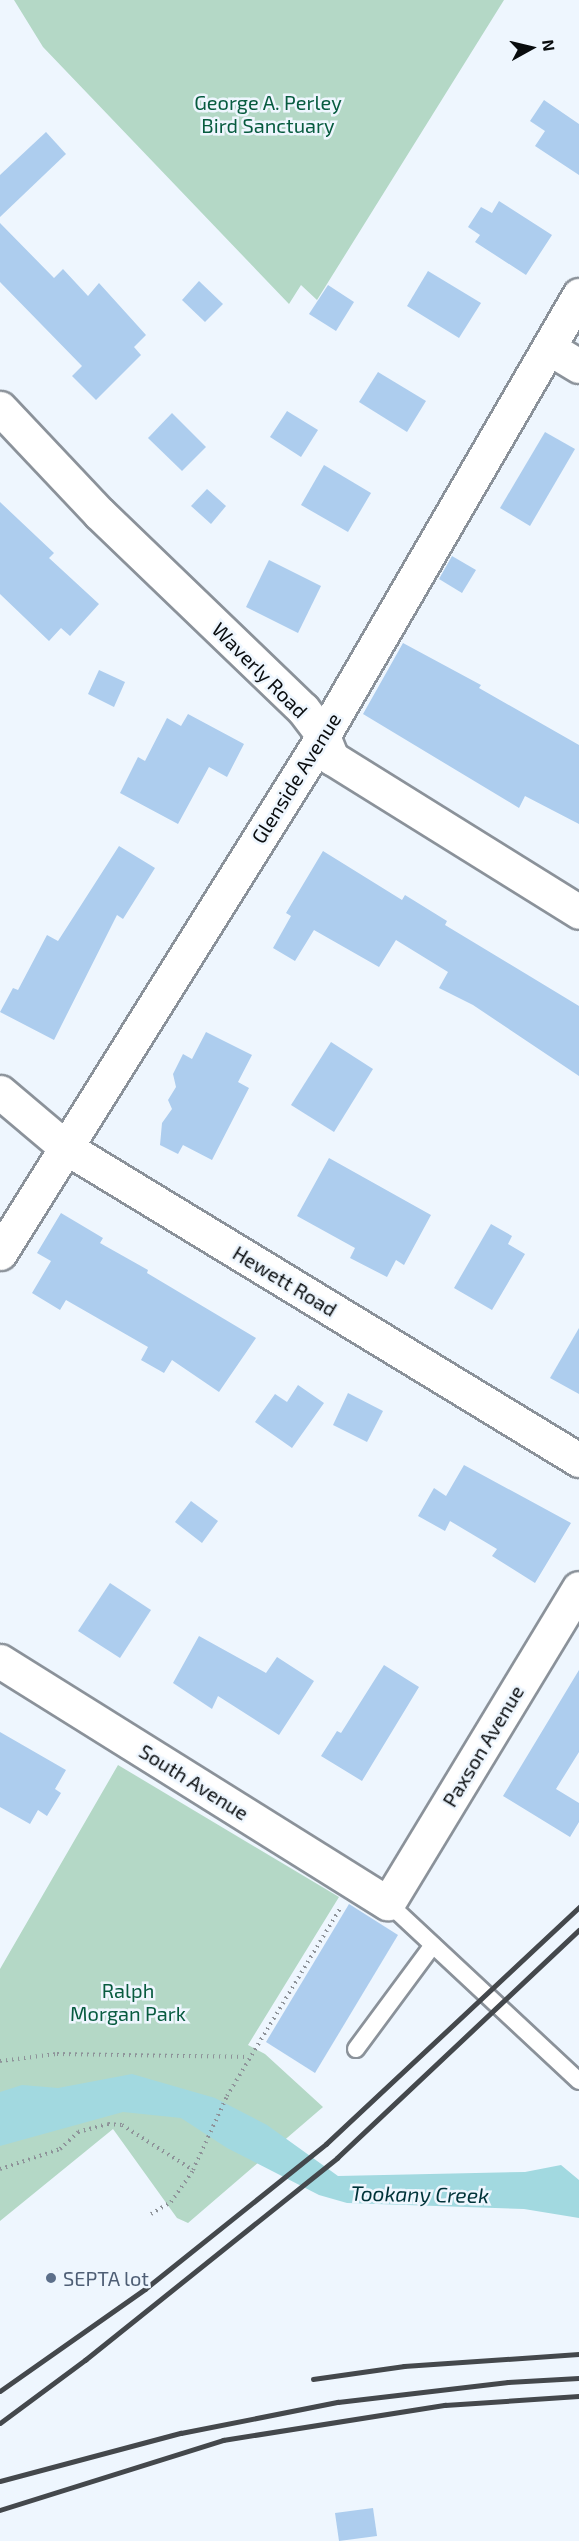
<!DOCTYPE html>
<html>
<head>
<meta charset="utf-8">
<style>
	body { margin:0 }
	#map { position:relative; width:579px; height:2541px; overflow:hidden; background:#eef6fe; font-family:"Exo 2",sans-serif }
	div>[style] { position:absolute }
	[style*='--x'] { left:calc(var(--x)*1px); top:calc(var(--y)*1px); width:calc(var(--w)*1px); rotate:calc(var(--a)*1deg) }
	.green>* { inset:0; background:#b4d8c6 }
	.water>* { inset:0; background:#a2d9e0 }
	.building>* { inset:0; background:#adcdee }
	.path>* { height:4px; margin-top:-2px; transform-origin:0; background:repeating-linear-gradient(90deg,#8e9399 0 1.5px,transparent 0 6px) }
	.roads { filter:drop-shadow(2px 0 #8b929a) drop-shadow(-2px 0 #8b929a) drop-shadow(0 2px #8b929a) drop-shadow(0 -2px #8b929a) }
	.service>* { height:16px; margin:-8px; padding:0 8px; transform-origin:8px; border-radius:8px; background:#fff }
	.minor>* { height:33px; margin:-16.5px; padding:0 16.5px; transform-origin:16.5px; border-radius:16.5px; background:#fff }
	.rail>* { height:4.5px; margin:-2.25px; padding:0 2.25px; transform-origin:2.25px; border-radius:2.25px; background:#44484c }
	.dots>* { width:16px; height:16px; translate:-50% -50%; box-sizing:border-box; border:3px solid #eef6fe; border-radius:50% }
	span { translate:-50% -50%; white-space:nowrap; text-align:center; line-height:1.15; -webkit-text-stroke:5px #eef6fe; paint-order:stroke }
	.park-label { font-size:20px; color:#075b3f }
	.street-label { font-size:20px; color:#090c0e }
	.service-label { font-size:20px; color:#4e5e75 }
	.left { translate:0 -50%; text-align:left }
	.water-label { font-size:21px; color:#003339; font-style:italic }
	.north { position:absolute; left:501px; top:18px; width:60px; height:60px; -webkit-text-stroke:4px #eef6fe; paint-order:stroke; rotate:82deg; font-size:16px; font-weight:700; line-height:24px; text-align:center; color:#090c0e }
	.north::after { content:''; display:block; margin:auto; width:21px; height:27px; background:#090c0e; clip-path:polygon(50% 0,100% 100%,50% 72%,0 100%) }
</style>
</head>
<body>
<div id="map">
	<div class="green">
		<div style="clip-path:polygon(14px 0,504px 0,317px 300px,301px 285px,289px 304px,43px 47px)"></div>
		<div style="clip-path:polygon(118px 1765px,339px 1897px,248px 2045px,265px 2054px,323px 2107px,188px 2223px,177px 2218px,113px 2129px,0 2221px,0 1969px)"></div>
	</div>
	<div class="water">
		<div style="clip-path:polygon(132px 2074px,215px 2098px,267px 2125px,338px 2176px,525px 2172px,561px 2165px,579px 2180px,579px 2218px,524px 2209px,347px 2203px,319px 2195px,227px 2148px,181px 2118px,123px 2112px,0 2146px,0 2092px,22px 2085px,58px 2088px)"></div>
	</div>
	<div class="building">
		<div style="clip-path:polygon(544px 100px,579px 124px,579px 175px,535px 146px,545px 131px,530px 121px)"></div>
		<div style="clip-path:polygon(46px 132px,66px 154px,0 217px,0 175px)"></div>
		<div style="clip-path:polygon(499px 201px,552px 235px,526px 275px,475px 242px,480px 235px,468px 227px,481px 207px,492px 213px)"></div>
		<div style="clip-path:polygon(0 223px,54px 278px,63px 269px,88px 296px,99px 283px,146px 335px,134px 347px,141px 355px,96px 400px,72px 376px,82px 366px,0 282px)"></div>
		<div style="clip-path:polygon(428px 271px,481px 303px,459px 338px,407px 306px)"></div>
		<div style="clip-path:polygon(199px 281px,223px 304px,205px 322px,182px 300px)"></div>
		<div style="clip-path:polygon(328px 285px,354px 302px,336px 331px,309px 314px)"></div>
		<div style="clip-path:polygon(378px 372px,426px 401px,407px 432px,359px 402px)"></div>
		<div style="clip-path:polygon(287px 411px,318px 430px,301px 457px,270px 437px)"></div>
		<div style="clip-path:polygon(172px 413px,206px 447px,182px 471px,148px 438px)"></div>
		<div style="clip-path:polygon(545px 432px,575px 449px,530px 526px,500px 508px)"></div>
		<div style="clip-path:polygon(324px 465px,371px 493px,348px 532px,301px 505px)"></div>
		<div style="clip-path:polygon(207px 489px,226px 506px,211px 524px,191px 506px)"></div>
		<div style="clip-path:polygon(0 502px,54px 553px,49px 558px,99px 604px,70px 636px,61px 628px,49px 641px,0 594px)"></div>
		<div style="clip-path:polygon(452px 556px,476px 570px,462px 593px,439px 579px)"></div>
		<div style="clip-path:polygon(269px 560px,321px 586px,298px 633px,246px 607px)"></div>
		<div style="clip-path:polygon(403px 643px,481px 685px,479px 688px,579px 745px,579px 824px,525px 796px,519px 808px,363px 714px)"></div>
		<div style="clip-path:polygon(99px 670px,125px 682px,114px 707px,88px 694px)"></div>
		<div style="clip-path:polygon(188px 714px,244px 744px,227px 777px,209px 767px,178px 824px,120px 793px,138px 757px,145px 761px,167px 718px,181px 726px)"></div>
		<div style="clip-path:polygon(119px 846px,155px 868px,123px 919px,117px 915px,54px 1040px,0 1012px,13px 988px,18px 990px,47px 935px,58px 941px)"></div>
		<div style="clip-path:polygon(323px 851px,402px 900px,405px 895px,447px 921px,445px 925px,579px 1006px,579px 1076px,473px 1005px,439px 988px,448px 972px,396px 940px,379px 967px,314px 930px,295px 961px,273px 948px,291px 916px,286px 913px)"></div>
		<div style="clip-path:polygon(206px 1032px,252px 1055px,238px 1082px,249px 1088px,212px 1160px,183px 1145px,178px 1154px,160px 1145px,162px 1123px,172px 1109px,168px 1100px,176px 1087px,173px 1074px,183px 1054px,192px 1059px)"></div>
		<div style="clip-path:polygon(331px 1042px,373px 1069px,334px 1132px,291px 1105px)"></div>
		<div style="clip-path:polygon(329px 1158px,431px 1215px,404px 1265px,396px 1260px,387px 1277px,350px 1258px,355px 1248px,297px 1216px)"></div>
		<div style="clip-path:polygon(61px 1213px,103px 1238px,100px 1243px,148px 1270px,147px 1273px,256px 1338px,219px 1392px,172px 1360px,164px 1373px,141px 1360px,148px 1347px,66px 1300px,60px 1310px,32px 1293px,51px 1261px,37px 1253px)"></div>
		<div style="clip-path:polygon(491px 1224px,512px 1236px,508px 1244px,525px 1254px,492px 1310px,454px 1288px)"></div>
		<div style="clip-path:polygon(579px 1328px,579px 1394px,550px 1378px)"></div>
		<div style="clip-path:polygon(298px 1385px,324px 1403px,292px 1448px,255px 1422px,275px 1394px,287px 1402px)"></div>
		<div style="clip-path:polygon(348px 1393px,383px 1411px,367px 1442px,333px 1425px)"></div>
		<div style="clip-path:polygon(464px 1465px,571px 1523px,535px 1583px,492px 1556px,497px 1549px,450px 1521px,445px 1531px,418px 1516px,434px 1488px,446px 1496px)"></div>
		<div style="clip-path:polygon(191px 1501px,218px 1521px,202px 1543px,175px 1522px)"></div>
		<div style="clip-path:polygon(110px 1583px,151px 1610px,120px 1658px,78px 1631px)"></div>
		<div style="clip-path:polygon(199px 1636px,266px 1673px,277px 1657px,314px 1681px,279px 1735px,218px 1696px,212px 1709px,173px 1683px)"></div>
		<div style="clip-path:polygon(384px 1665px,419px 1687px,362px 1781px,321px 1756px,337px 1731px,341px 1733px)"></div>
		<div style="clip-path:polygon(579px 1670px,579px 1752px,556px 1789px,579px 1803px,579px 1822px,570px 1837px,503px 1796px)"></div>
		<div style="clip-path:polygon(0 1732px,66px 1770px,55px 1789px,61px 1793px,47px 1816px,38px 1810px,30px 1824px,0 1807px)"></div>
		<div style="clip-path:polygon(349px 1904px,398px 1935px,315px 2073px,266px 2042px)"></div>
		<div style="clip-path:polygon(373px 2508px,377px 2536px,339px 2541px,335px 2513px)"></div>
	</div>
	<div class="path">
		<div style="--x:0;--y:2061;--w:57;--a:-7"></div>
		<div style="--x:57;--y:2054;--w:192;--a:0.9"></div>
		<div style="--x:0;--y:2169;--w:63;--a:-18.4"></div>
		<div style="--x:60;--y:2149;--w:25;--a:-43"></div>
		<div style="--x:78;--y:2132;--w:31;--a:-15"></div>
		<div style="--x:108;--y:2124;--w:14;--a:4"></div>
		<div style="--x:122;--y:2125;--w:84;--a:32.4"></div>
		<div style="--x:151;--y:2214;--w:23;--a:-31"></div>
		<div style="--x:171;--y:2202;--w:39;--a:-55"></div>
		<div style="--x:193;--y:2170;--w:81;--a:-65.3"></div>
		<div style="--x:227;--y:2096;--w:218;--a:-58.9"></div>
	</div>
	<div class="roads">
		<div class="service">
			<div style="--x:388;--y:1903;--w:261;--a:43"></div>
			<div style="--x:356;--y:2049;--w:129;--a:-53.5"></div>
		</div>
		<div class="minor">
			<div style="--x:549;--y:348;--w:35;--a:31"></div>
			<div style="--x:0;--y:408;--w:144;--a:46.7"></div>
			<div style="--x:99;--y:513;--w:283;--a:43.9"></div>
			<div style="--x:303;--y:709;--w:34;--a:53"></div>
			<div style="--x:323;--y:736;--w:24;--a:68"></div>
			<div style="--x:332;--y:758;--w:291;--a:31.9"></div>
			<div style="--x:0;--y:1092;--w:85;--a:40.2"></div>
			<div style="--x:65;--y:1147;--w:602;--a:31.34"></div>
			<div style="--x:0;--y:1253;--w:610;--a:-58"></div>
			<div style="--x:323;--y:736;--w:510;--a:-59.86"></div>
			<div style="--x:0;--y:1661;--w:457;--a:32"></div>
			<div style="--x:388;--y:1903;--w:368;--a:-58.8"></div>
		</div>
	</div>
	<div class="rail">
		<div style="--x:313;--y:2379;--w:92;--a:-8.1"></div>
		<div style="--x:404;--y:2366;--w:175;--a:-3.9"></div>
		<div style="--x:0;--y:2391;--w:177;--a:-35.1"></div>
		<div style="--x:145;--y:2289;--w:232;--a:-38.7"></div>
		<div style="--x:326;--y:2144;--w:347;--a:-43.1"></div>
		<div style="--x:0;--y:2423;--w:106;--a:-36.5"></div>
		<div style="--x:85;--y:2360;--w:323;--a:-38.7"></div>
		<div style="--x:337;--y:2158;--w:332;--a:-43.3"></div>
		<div style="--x:0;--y:2481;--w:187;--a:-14.9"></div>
		<div style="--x:181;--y:2433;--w:160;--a:-11.2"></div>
		<div style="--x:338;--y:2402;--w:171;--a:-6.7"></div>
		<div style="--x:508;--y:2382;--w:71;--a:-3.2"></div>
		<div style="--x:0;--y:2510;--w:234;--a:-17.4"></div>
		<div style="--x:223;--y:2440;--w:225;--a:-9"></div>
		<div style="--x:445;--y:2405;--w:134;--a:-3.8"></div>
	</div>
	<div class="dots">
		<div style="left:51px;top:2278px;background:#5c6f8a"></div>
	</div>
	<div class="park-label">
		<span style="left:268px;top:114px">George A. Perley<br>Bird Sanctuary</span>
		<span style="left:128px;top:2002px">Ralph<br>Morgan Park</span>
	</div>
	<div class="street-label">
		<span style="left:260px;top:670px;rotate:45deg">Waverly Road</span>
		<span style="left:296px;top:778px;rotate:-58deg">Glenside Avenue</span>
		<span style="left:285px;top:1281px;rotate:31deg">Hewett Road</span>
		<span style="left:483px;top:1746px;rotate:-59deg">Paxson Avenue</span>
		<span style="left:194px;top:1782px;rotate:32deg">South Avenue</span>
	</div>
	<div class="service-label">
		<span class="left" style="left:63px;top:2278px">SEPTA lot</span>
	</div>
	<div class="water-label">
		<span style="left:420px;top:2194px;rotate:1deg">Tookany Creek</span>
	</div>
	<div class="north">N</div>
</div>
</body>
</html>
